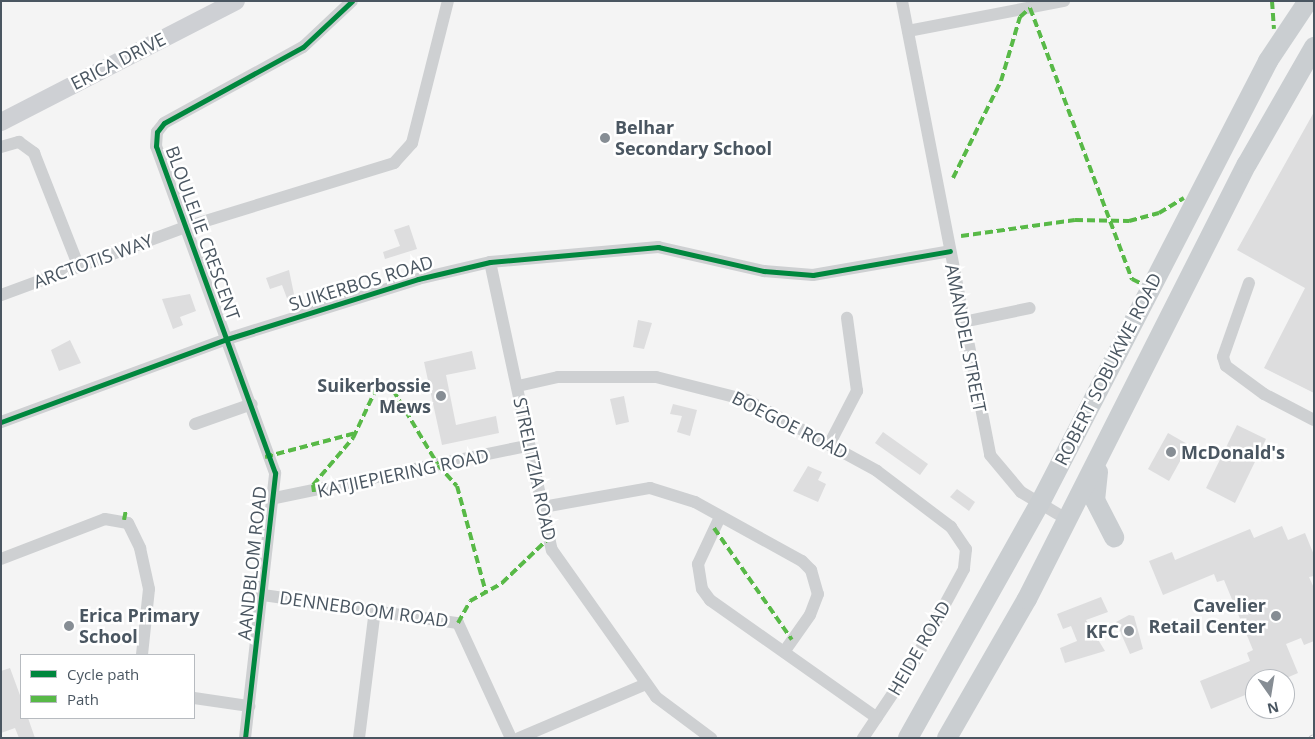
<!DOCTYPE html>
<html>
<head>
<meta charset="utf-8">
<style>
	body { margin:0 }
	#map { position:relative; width:1315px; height:739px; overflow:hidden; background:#f4f4f4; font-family:"Open Sans",sans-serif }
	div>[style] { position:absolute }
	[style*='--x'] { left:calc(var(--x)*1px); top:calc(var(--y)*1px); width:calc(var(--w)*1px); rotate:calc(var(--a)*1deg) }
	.building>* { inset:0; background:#ddddde }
	.minor>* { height:12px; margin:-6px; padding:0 6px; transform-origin:6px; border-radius:6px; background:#ced0d2 }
	.secondary>* { height:18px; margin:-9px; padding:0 9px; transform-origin:9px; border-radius:9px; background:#ced0d4 }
	.primary>* { height:20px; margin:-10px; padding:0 10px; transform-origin:10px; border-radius:10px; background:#caced1 }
	.rail>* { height:5px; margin-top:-2.5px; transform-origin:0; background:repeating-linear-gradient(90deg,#fff 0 9px,#c9cacc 0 18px); box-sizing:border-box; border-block:1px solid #c9cacc }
	.quiet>* { height:4px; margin-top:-2px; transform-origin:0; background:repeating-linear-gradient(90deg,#58b947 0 8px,transparent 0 12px) }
	.cycleway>* { height:5px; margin:-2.5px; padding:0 2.5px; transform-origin:2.5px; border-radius:2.5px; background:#00873e }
	.dots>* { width:14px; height:14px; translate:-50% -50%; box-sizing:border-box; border:2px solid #fff; border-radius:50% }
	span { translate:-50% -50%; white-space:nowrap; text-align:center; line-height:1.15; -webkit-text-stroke:5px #fff; paint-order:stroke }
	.street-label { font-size:18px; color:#4a5661 }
	.poi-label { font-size:18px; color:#4a5661; font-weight:700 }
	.left { translate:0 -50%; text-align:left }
	.right { translate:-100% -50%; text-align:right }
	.frame { position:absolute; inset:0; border:2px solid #4a5661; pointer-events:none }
	.legend { position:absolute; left:20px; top:654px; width:175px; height:65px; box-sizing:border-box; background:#fff; border:1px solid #b7bbc0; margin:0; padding:6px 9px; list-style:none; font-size:15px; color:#4a5661 }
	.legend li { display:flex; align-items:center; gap:10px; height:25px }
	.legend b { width:25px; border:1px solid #b7bbc0 }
	.north { position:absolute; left:1245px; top:669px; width:50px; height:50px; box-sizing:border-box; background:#fff; border:1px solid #b7bbc0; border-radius:50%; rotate:167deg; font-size:14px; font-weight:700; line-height:20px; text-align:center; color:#4a5661 }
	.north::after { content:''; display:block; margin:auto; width:18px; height:22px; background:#868d94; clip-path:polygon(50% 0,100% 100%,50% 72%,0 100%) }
</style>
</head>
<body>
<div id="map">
	<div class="building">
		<div style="clip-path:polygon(1314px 112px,1314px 393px,1264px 368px,1305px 288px,1237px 250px)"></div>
		<div style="clip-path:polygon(409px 225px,417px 249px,385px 259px,383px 252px,400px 246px,394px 230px)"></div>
		<div style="clip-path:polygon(289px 270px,295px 299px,288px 301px,282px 285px,270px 289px,266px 278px)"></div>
		<div style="clip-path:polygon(190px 294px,196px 311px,180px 317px,183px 325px,173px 329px,162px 299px)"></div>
		<div style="clip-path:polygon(638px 320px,652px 323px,644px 349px,633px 347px)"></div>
		<div style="clip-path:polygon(70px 340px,81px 363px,59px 371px,51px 350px)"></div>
		<div style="clip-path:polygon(472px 351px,476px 369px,446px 375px,456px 425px,496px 416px,499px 433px,442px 445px,424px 362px)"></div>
		<div style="clip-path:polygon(624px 396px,629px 422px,616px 425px,610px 399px)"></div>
		<div style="clip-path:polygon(673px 404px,697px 410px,690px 436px,677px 432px,682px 416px,670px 414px)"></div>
		<div style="clip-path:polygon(1237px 425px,1266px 439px,1235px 503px,1206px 488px)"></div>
		<div style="clip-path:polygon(883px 432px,928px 464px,920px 475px,875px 443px)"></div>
		<div style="clip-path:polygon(1168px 433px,1189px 445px,1169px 481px,1148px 469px)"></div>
		<div style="clip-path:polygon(808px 466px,822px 472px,818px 480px,826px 484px,818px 502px,793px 491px)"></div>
		<div style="clip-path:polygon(957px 489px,975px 502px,969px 511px,950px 497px)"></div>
		<div style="clip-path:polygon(1282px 526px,1288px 540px,1305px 533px,1314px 555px,1314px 576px,1309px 577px,1314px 588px,1314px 641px,1304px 645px,1301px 638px,1286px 644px,1298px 673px,1284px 679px,1255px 679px,1255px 691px,1211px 709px,1200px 681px,1250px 661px,1247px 653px,1253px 650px,1224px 580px,1217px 582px,1214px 574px,1163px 595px,1149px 561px,1172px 552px,1175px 560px,1250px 529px,1254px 538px)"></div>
		<div style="clip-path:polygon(1101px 597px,1108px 612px,1086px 620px,1105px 651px,1065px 663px,1060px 648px,1077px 641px,1071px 626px,1063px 629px,1057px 614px)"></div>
		<div style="clip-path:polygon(1129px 615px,1134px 616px,1143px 649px,1130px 654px,1116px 622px)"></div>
		<div style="clip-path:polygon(10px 668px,21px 698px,21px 718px,28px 718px,35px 738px,19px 738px,15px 728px,1px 733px,1px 671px)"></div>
	</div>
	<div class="minor">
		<div style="--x:902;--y:1;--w:462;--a:79"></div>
		<div style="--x:990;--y:455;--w:48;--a:50"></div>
		<div style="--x:1021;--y:492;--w:55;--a:30.8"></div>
		<div style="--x:908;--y:31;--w:159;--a:-10.9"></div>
		<div style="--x:1;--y:147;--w:19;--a:-16"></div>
		<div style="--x:19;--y:142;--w:19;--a:36"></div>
		<div style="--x:34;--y:153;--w:123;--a:68.5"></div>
		<div style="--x:490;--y:262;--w:295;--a:77.9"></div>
		<div style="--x:552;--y:550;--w:180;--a:54.7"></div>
		<div style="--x:656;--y:697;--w:69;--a:36.7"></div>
		<div style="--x:1249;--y:283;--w:78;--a:109.4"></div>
		<div style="--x:1223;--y:357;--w:9;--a:72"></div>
		<div style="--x:1226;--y:366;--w:47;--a:36.4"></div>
		<div style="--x:1264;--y:394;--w:56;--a:27.5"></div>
		<div style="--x:1;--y:295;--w:197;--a:-20.2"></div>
		<div style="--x:186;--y:227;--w:218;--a:-17.1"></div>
		<div style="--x:394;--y:163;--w:27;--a:-48"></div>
		<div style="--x:412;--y:143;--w:146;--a:-75.8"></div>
		<div style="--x:963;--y:322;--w:68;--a:-11.8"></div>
		<div style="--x:518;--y:386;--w:41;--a:-12.7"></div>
		<div style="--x:558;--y:377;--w:98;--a:0"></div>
		<div style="--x:656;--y:377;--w:94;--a:14.2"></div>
		<div style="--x:747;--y:400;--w:148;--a:28.6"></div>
		<div style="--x:877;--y:471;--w:93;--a:37.1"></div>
		<div style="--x:951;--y:527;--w:27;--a:56"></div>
		<div style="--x:966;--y:549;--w:20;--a:96"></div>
		<div style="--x:964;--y:569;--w:109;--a:118.4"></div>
		<div style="--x:912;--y:665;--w:88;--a:123.9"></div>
		<div style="--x:1;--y:422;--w:241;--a:-20.2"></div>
		<div style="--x:227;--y:339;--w:200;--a:-17.4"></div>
		<div style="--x:418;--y:279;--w:74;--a:-13.3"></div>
		<div style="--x:490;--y:262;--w:169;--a:-5.1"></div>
		<div style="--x:658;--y:247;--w:109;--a:12.8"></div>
		<div style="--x:764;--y:271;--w:49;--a:4.7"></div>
		<div style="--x:813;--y:275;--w:139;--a:-9.9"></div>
		<div style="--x:195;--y:424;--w:60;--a:-19.3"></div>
		<div style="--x:830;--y:443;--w:59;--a:-62.6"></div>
		<div style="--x:857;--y:391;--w:74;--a:-97.8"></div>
		<div style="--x:275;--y:498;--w:260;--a:-11.7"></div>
		<div style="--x:543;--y:507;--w:109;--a:-10.1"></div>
		<div style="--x:650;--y:488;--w:47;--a:17.3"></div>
		<div style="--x:695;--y:502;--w:122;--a:28.9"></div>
		<div style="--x:802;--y:561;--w:13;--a:45"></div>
		<div style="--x:811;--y:570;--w:25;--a:74"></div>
		<div style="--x:818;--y:594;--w:22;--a:111"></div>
		<div style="--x:810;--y:615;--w:45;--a:125.1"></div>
		<div style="--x:720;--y:517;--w:52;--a:115.1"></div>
		<div style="--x:698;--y:564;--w:25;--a:81"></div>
		<div style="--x:702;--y:589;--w:14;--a:54"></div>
		<div style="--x:710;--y:600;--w:204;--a:35.2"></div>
		<div style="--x:1;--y:559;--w:111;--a:-21"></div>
		<div style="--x:105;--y:519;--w:23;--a:10"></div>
		<div style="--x:128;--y:523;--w:28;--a:64"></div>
		<div style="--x:140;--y:548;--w:42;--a:77.6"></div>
		<div style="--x:149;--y:589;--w:66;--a:96.1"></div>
		<div style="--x:263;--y:595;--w:197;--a:8.2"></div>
		<div style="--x:458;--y:623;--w:127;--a:65.3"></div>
		<div style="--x:194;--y:698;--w:56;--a:8.3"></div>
		<div style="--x:245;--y:738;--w:267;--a:-83.5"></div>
		<div style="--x:275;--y:473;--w:348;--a:-110"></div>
		<div style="--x:156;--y:146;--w:14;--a:-86"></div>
		<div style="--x:157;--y:132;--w:11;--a:-52"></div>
		<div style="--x:164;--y:123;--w:158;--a:-28.7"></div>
		<div style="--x:303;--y:47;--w:67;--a:-43.2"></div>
		<div style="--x:359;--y:738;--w:130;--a:-82.9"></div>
		<div style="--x:519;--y:738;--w:138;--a:-23"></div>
	</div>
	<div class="secondary">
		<div style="--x:1;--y:122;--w:264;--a:-27.2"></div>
	</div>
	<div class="primary">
		<div style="--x:1098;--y:472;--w:28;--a:96"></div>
		<div style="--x:1095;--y:500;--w:42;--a:62.8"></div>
		<div style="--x:908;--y:738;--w:267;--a:-60.7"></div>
		<div style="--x:1039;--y:505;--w:500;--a:-62.7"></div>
		<div style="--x:1268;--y:61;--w:72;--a:-56.3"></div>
		<div style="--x:947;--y:738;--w:160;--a:-60.1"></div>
		<div style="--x:1027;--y:599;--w:487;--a:-63.2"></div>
		<div style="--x:1247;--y:164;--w:135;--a:-60.2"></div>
	</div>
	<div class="rail">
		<div style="--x:1310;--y:738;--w:4;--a:-27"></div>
	</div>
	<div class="quiet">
		<div style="--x:1272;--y:1;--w:28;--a:86"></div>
		<div style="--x:953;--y:178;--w:108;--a:-63.7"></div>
		<div style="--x:1001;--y:81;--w:67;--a:-73.5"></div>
		<div style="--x:1020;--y:17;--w:13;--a:-42"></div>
		<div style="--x:1030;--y:8;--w:290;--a:69.4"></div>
		<div style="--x:1132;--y:279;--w:9;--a:27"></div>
		<div style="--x:961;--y:236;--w:115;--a:-8"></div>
		<div style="--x:1075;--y:220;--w:54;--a:1.1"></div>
		<div style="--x:1129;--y:221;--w:31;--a:-15"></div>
		<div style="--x:1159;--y:213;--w:29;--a:-31"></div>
		<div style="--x:265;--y:457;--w:94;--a:-14.8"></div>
		<div style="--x:314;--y:492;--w:7;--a:-98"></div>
		<div style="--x:313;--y:485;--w:62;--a:-49.6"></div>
		<div style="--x:353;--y:438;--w:56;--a:-64.8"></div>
		<div style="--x:377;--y:387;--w:16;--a:11"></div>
		<div style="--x:393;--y:390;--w:87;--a:59"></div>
		<div style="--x:438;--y:465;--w:28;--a:48"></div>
		<div style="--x:457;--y:486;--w:111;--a:74.8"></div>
		<div style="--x:124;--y:520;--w:10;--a:-79"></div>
		<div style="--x:714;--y:528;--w:136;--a:55.1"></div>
		<div style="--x:458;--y:623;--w:25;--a:-61"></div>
		<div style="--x:470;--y:601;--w:37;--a:-29"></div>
		<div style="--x:502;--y:583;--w:65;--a:-43.8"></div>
	</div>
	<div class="cycleway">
		<div style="--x:1;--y:422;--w:241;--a:-20.2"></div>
		<div style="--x:227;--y:339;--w:200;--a:-17.4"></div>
		<div style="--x:418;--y:279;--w:74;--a:-13.3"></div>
		<div style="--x:490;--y:262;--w:169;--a:-5.1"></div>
		<div style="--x:658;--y:247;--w:109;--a:12.8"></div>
		<div style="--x:764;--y:271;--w:49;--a:4.7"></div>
		<div style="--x:813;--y:275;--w:139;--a:-9.9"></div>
		<div style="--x:245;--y:738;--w:267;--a:-83.5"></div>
		<div style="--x:275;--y:473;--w:348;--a:-110"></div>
		<div style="--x:156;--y:146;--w:14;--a:-86"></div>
		<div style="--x:157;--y:132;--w:11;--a:-52"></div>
		<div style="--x:164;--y:123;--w:158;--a:-28.7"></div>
		<div style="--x:303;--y:47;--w:67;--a:-43.2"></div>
	</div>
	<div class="dots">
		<div style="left:605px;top:138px;background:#868d94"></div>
		<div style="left:441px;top:396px;background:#868d94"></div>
		<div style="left:1171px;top:452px;background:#868d94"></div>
		<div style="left:1276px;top:616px;background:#868d94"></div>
		<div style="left:69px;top:626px;background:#868d94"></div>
		<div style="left:1129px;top:631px;background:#868d94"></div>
	</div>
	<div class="street-label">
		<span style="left:118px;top:61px;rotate:-27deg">ERICA DRIVE</span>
		<span style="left:203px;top:233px;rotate:70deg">BLOULELIE CRESCENT</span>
		<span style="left:93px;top:261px;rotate:-20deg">ARCTOTIS WAY</span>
		<span style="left:361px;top:283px;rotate:-17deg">SUIKERBOS ROAD</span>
		<span style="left:966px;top:338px;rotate:79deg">AMANDEL STREET</span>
		<span style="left:1108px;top:369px;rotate:-63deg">ROBERT SOBUKWE ROAD</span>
		<span style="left:790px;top:425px;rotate:27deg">BOEGOE ROAD</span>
		<span style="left:535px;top:469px;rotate:78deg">STRELITZIA ROAD</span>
		<span style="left:403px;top:473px;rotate:-12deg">KATJIEPIERING ROAD</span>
		<span style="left:252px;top:563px;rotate:-84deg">AANDBLOM ROAD</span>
		<span style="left:364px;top:609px;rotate:8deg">DENNEBOOM ROAD</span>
		<span style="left:919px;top:648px;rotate:-60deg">HEIDE ROAD</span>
	</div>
	<div class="poi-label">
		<span class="left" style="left:615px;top:138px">Belhar<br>Secondary School</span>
		<span class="right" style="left:431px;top:396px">Suikerbossie<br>Mews</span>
		<span class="left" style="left:1181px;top:452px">McDonald's</span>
		<span class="right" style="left:1266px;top:616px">Cavelier<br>Retail Center</span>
		<span class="left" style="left:79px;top:626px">Erica Primary<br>School</span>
		<span class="right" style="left:1119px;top:631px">KFC</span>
	</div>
	<div class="frame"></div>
	<ul class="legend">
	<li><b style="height:6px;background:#00873e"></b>Cycle path</li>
	<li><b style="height:6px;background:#58b947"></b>Path</li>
	</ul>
	<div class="north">N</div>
</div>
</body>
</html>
